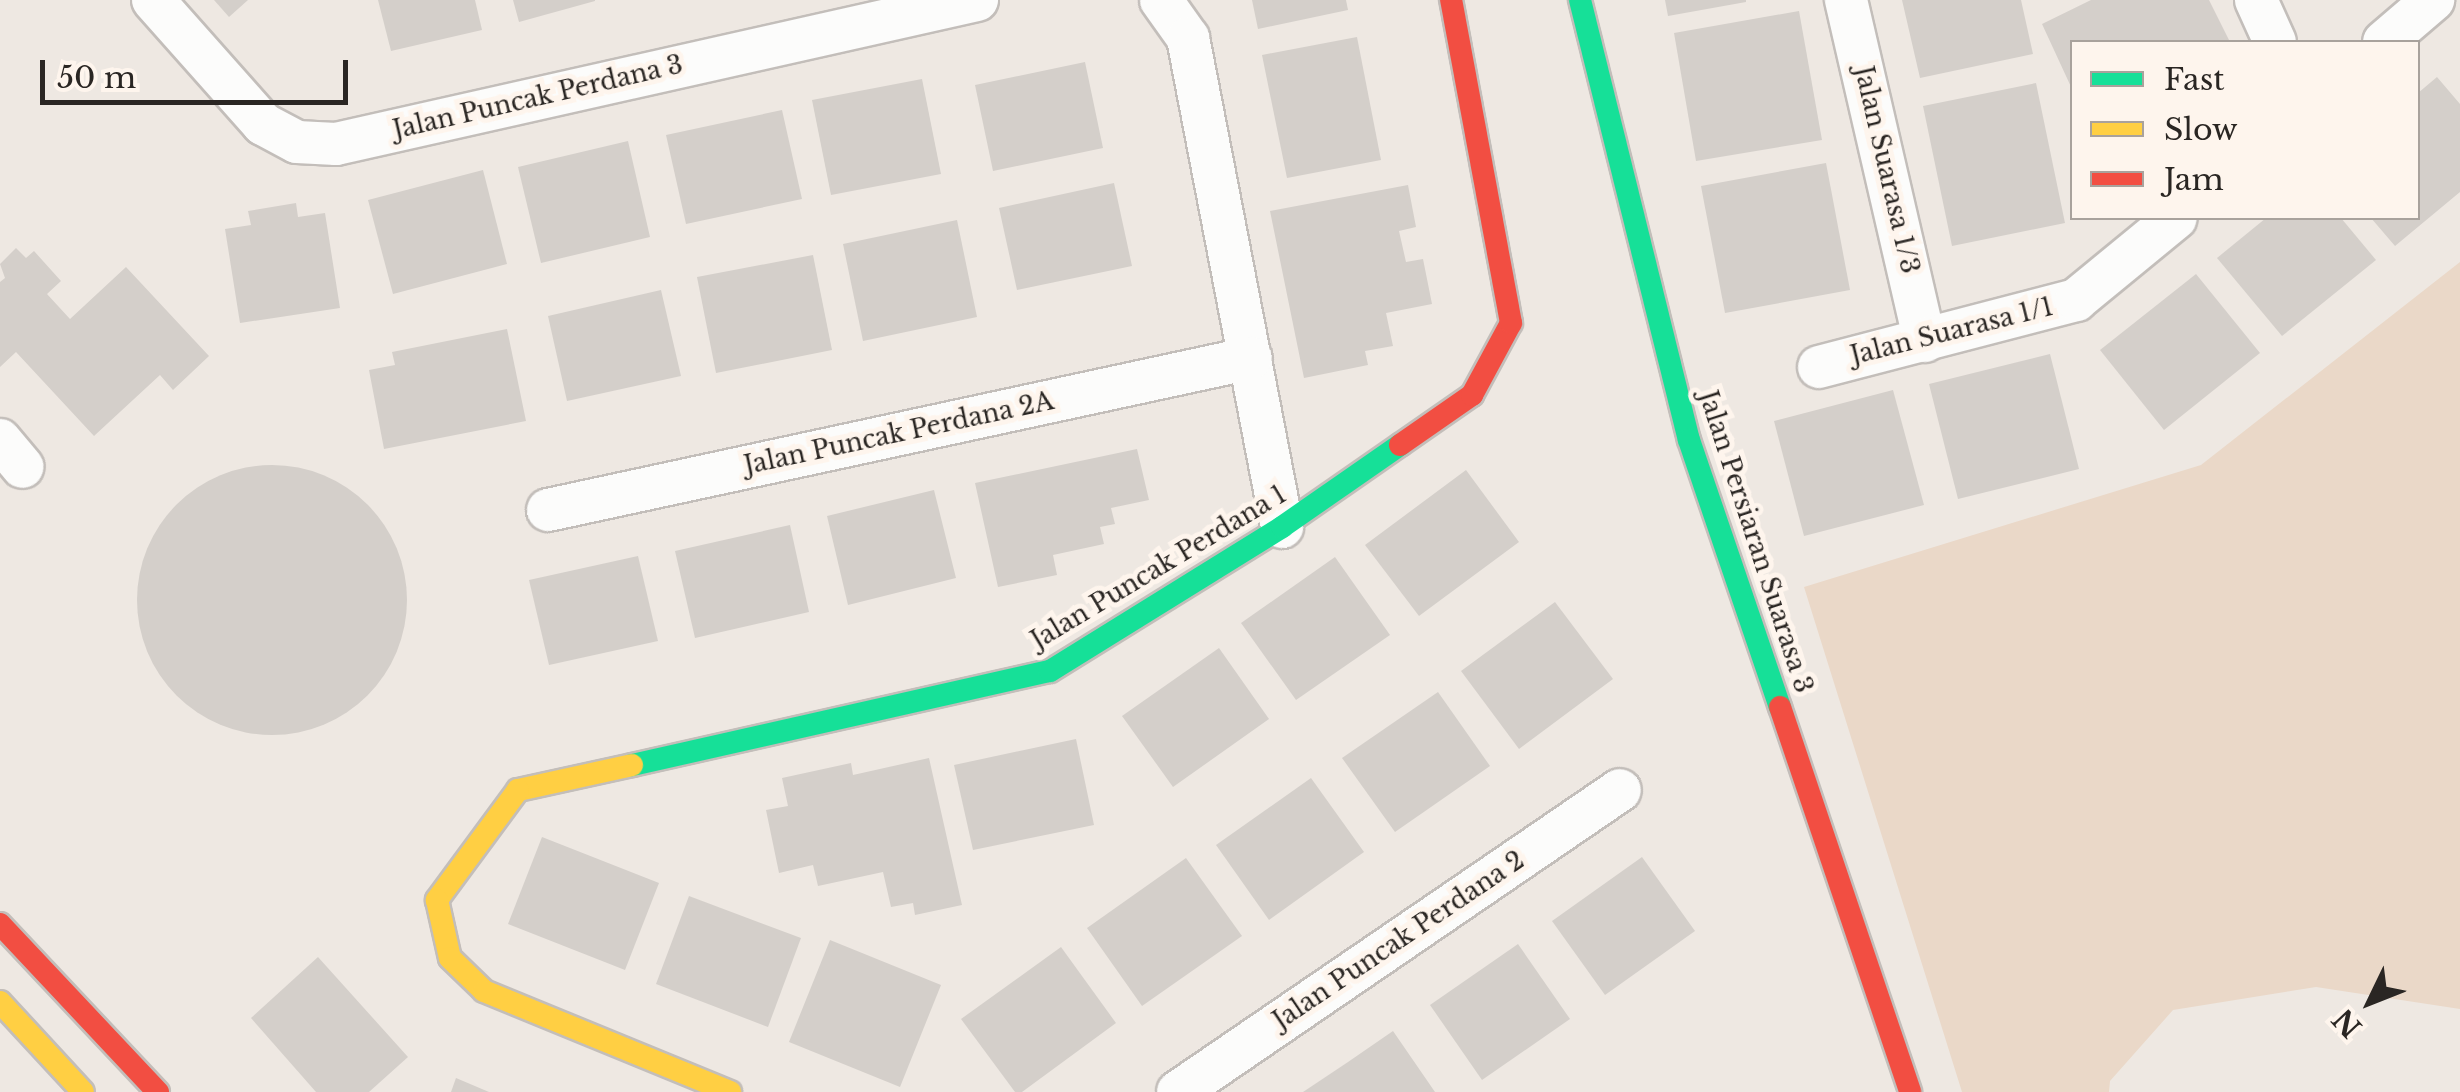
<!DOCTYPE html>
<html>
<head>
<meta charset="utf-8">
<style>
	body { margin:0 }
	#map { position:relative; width:2460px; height:1092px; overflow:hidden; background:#eee8e2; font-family:"Libre Baskerville",serif }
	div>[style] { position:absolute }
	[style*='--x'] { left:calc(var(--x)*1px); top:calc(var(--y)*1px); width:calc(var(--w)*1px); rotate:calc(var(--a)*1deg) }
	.green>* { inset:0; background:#ead8c8 }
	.building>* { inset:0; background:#d4cfca }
	.round { border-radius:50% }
	.roads { filter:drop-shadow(2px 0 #c3beba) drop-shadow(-2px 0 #c3beba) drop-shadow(0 2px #c3beba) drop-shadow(0 -2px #c3beba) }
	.street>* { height:42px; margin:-21px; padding:0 21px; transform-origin:21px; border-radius:21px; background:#fcfcfb }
	.fast>* { height:22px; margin:-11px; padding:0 11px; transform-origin:11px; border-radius:11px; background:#16e098 }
	.slow>* { height:22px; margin:-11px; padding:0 11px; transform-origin:11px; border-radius:11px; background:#ffcf43 }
	.jam>* { height:22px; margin:-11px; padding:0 11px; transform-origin:11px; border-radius:11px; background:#f24e42 }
	span { translate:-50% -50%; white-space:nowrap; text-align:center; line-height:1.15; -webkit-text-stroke:10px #fef5ed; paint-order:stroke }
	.street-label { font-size:25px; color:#2a2623 }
	.legend { position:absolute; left:2070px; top:40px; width:350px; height:180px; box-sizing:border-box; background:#fef5ed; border:2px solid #a9a29c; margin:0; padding:12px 18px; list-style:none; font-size:30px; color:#2a2623 }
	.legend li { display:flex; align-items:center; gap:20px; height:50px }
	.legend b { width:50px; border:2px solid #a9a29c }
	.north { position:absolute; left:2320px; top:952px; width:100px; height:100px; -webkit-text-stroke:8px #fef5ed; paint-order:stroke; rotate:227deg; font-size:28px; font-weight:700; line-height:40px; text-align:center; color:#2a2623 }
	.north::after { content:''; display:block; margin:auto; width:35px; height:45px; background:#2a2623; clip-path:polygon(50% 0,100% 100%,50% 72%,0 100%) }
	.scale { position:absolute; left:40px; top:60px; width:308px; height:45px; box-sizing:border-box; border:5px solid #2a2623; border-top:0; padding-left:12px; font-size:30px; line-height:35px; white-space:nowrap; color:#2a2623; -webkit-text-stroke:8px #fef5ed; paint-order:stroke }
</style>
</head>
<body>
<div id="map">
	<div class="green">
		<div style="clip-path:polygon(2460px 262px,2460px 1009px,2316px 987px,2173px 1010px,2110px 1081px,2109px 1092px,1962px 1092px,1804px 587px,2201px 465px)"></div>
	</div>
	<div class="building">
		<div style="clip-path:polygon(214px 0,248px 0,229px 17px)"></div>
		<div style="clip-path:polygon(378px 0,475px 0,482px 30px,391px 51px)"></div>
		<div style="clip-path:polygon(513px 0,595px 0,595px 1px,519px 22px)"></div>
		<div style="clip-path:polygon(1252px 0,1346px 0,1348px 10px,1258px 29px)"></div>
		<div style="clip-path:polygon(1665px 0,1746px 0,1746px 2px,1668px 16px)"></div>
		<div style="clip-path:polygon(1902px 0,2021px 0,2033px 54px,1920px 78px)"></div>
		<div style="clip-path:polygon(2091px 0,2209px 0,2230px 42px,2072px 42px,2072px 89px,2042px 24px)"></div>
		<div style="clip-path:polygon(1799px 11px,1822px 140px,1696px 161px,1674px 33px)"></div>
		<div style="clip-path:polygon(1357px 37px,1381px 160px,1287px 178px,1262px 55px)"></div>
		<div style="clip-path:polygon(1085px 62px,1103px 148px,993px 171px,975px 85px)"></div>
		<div style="clip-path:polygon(2437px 77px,2460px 104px,2460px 192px,2395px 246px,2371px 218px,2418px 218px,2418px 93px)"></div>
		<div style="clip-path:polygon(922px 79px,941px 174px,831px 195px,812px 100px)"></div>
		<div style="clip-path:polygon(2036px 83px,2065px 223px,1952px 246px,1923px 106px)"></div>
		<div style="clip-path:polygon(782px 110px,802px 199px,686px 224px,666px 135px)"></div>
		<div style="clip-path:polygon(628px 141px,650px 237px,541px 263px,518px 167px)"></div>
		<div style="clip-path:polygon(1826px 163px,1850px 290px,1725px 313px,1701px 186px)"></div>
		<div style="clip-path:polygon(483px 170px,507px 264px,393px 294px,368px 200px)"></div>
		<div style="clip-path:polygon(1114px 183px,1132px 266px,1017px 290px,999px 208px)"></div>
		<div style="clip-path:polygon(1408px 185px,1416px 227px,1399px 231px,1406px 262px,1423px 259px,1432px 304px,1386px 313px,1393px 346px,1365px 351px,1368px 365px,1304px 378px,1270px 211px)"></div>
		<div style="clip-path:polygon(296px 203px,298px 217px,325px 213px,340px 308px,240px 323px,225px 229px,251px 225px,248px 211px)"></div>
		<div style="clip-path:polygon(2266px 218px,2341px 218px,2376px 260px,2282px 336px,2217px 258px)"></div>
		<div style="clip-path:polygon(957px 220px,977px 317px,863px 341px,843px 244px)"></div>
		<div style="clip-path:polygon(16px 248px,26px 258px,34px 251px,61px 281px,47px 294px,70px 319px,126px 267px,209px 356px,173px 390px,160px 375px,94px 436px,16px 352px,0 367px,0 282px,5px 278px,0 264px)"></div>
		<div style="clip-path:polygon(813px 255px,832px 350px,716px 373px,697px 277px)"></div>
		<div style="clip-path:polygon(2196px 274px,2260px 353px,2164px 430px,2100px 350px)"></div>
		<div style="clip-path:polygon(661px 290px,681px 376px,567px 401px,548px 316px)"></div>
		<div style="clip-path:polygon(507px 329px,526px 421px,384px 449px,369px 370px,395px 365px,392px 352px)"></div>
		<div style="clip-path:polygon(2050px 354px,2079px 469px,1958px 499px,1929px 384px)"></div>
		<div style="clip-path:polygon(1893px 390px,1924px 505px,1804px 536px,1774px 421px)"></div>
		<div style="clip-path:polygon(1137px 449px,1149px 500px,1111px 508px,1115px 524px,1100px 527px,1104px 544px,1053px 555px,1057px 575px,998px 587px,975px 483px)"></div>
		<div class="round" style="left:137px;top:465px;width:270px;height:270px"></div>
		<div style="clip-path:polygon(1466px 470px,1519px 542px,1419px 616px,1365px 545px)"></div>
		<div style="clip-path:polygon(934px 490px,956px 578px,848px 605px,827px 516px)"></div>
		<div style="clip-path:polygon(790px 525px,809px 612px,695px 638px,675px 551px)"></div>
		<div style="clip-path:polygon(638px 556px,658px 641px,549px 665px,529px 580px)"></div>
		<div style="clip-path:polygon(1335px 557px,1390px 635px,1296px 700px,1241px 623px)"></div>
		<div style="clip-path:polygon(1555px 602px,1613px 679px,1519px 749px,1461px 671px)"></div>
		<div style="clip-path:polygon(1219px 648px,1269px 719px,1173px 787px,1122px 716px)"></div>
		<div style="clip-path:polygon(1438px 692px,1490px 766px,1395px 832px,1342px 758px)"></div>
		<div style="clip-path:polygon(1076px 739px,1094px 825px,973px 850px,954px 765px)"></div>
		<div style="clip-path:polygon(929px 758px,962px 905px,915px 915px,913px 903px,891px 907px,883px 872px,818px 886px,813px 865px,779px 873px,766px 810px,788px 806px,782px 778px,851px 763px,853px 775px)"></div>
		<div style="clip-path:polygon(1311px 778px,1364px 852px,1269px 920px,1216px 845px)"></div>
		<div style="clip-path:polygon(542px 837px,659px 883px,625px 970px,508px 924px)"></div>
		<div style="clip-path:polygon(1642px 857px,1695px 931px,1605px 995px,1552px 921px)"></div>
		<div style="clip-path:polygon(1186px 858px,1242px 936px,1142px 1006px,1087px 928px)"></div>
		<div style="clip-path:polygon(689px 896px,801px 938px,768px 1027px,656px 984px)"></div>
		<div style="clip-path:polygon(830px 940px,941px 985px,900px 1087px,789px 1042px)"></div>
		<div style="clip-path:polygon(1518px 944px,1570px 1019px,1482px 1080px,1430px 1005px)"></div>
		<div style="clip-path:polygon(1061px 947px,1116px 1023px,1022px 1092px,1015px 1092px,961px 1019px)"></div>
		<div style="clip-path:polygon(318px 957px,408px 1057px,369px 1092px,316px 1092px,251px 1018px)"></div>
		<div style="clip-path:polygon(1393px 1031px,1435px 1092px,1303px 1092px,1348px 1062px)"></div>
		<div style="clip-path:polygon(456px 1078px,489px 1092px,451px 1092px)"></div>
	</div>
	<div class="roads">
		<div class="street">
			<div style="--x:153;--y:0;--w:166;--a:48.4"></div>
			<div style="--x:263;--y:124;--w:38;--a:28"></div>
			<div style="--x:297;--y:142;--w:39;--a:3"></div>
			<div style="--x:336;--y:144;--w:657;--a:-12.66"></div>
			<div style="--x:1161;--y:0;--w:47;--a:54.6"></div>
			<div style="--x:1188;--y:38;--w:498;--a:79.1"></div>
			<div style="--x:1846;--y:0;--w:350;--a:77"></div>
			<div style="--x:2256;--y:0;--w:46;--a:65.7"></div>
			<div style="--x:2384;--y:42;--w:65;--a:-40.6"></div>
			<div style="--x:1819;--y:367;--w:266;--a:-14.6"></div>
			<div style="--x:2076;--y:300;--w:129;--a:-39.4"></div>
			<div style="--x:0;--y:440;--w:35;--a:50"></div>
			<div style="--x:548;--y:510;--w:719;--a:-12.2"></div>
			<div style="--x:1178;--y:1092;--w:535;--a:-34.34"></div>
		</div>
		<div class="fast">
			<div style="--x:1580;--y:0;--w:453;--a:76.1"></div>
			<div style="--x:1689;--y:440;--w:282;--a:71.2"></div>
			<div style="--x:632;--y:765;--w:428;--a:-12.7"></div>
			<div style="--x:1050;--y:671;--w:273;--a:-31.8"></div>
			<div style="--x:1282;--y:527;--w:144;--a:-34.8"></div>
		</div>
		<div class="slow">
			<div style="--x:632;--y:765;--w:117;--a:167.6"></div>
			<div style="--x:518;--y:790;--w:137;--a:126.4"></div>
			<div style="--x:437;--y:900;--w:59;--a:77.4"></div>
			<div style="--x:450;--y:958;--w:47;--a:44.1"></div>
			<div style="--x:484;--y:991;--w:266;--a:22.3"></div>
			<div style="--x:0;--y:1002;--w:122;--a:47.3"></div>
		</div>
		<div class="jam">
			<div style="--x:1400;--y:445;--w:88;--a:-34.8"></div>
			<div style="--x:1472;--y:395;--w:82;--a:-61.6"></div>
			<div style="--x:1511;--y:323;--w:329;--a:-100.5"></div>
			<div style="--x:1780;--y:707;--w:406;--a:71.3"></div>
			<div style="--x:0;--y:924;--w:231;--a:46.8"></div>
		</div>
	</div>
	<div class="street-label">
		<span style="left:538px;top:98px;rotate:-13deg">Jalan Puncak Perdana 3</span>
		<span style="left:1886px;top:170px;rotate:77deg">Jalan Suarasa 1/3</span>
		<span style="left:1952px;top:332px;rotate:-14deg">Jalan Suarasa 1/1</span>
		<span style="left:899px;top:434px;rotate:-12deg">Jalan Puncak Perdana 2A</span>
		<span style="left:1755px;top:542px;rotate:72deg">Jalan Persiaran Suarasa 3</span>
		<span style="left:1159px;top:568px;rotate:-31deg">Jalan Puncak Perdana 1</span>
		<span style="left:1399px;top:941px;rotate:-34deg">Jalan Puncak Perdana 2</span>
	</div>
	<ul class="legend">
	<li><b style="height:12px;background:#16e098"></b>Fast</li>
	<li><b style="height:12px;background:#ffcf43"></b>Slow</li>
	<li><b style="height:12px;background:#f24e42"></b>Jam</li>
	</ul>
	<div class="north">N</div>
	<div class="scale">50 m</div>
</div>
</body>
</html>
